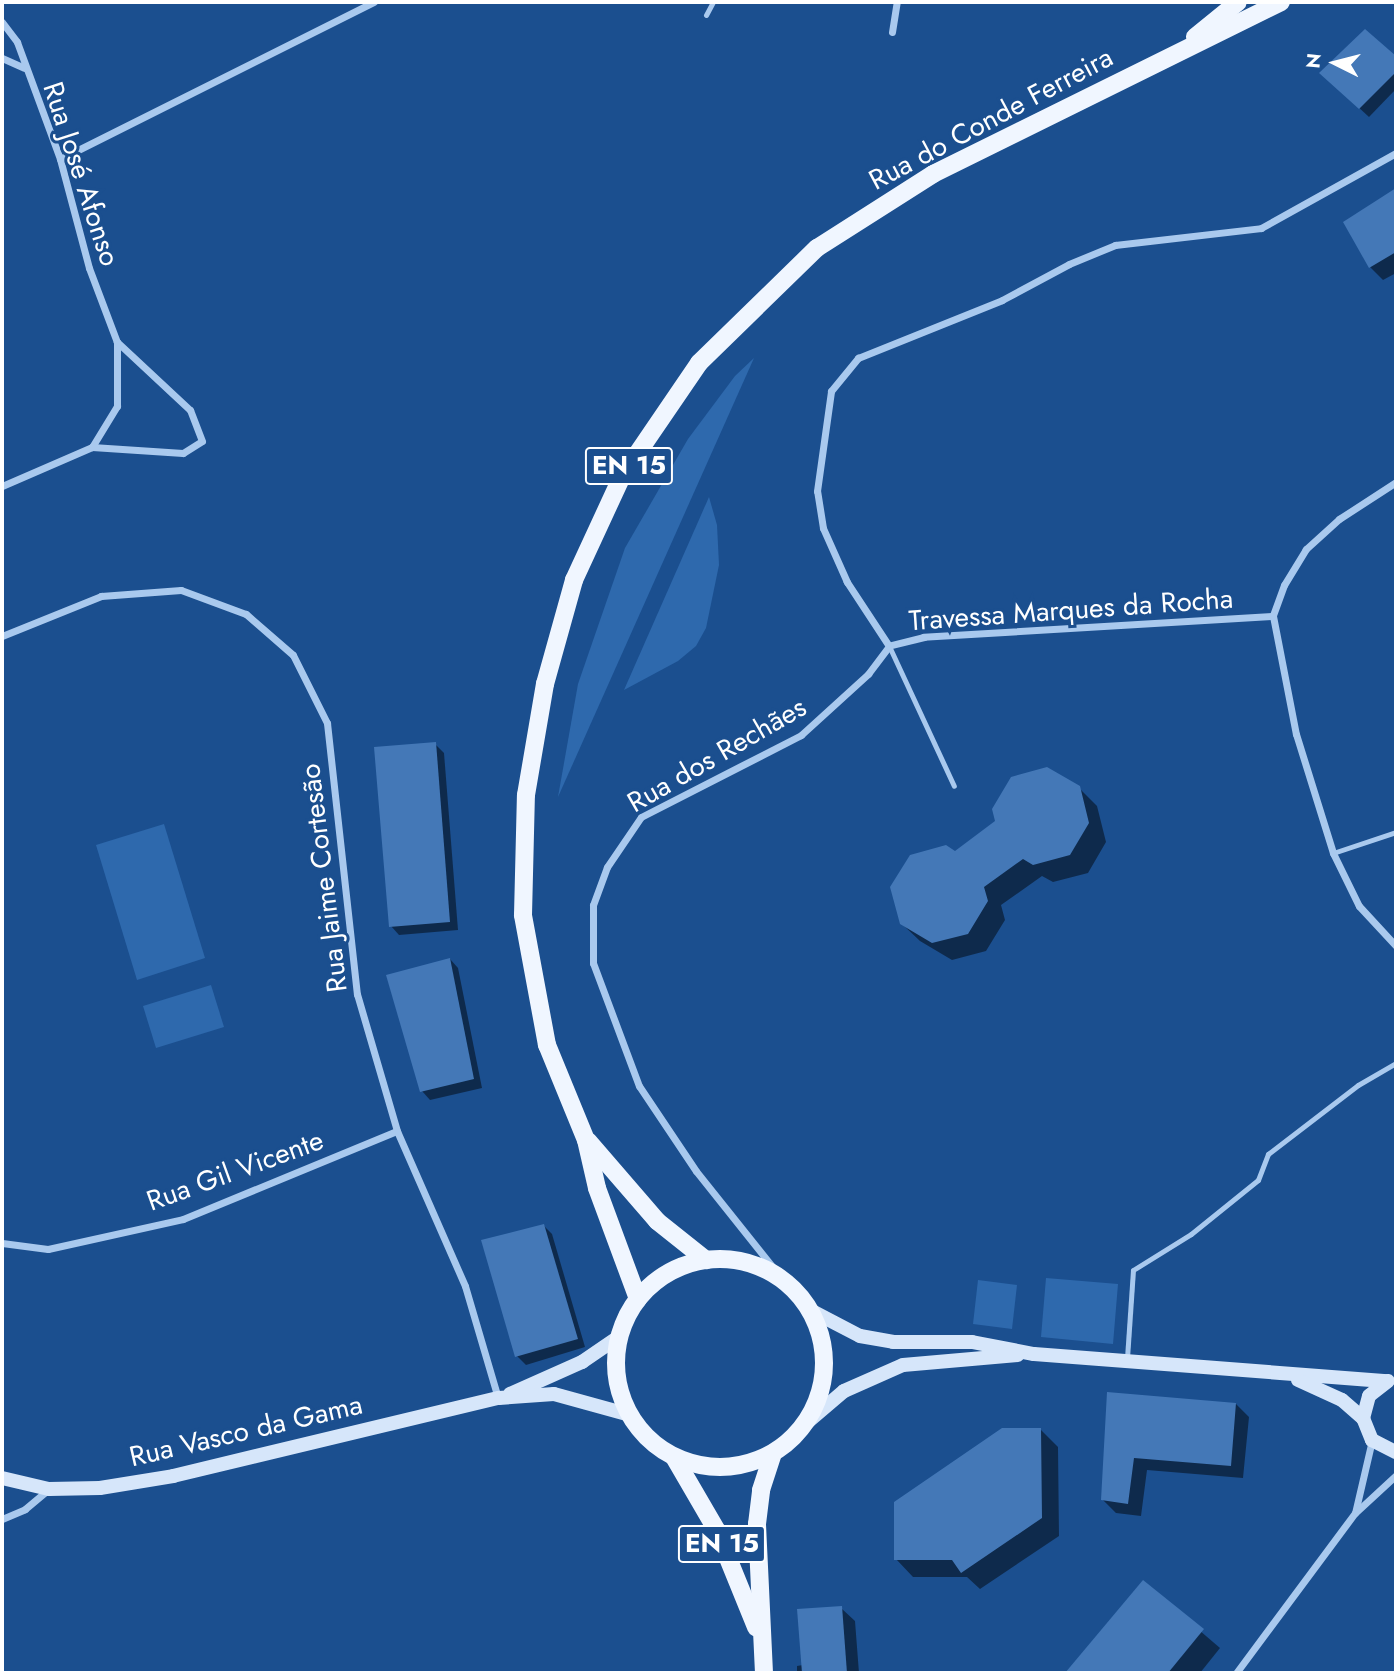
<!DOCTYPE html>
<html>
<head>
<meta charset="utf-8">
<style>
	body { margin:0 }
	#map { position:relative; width:1398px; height:1675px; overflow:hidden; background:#1b4f8f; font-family:Jost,sans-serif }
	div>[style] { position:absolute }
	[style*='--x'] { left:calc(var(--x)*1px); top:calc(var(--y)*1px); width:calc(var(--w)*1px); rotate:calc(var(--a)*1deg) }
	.green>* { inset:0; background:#2e69ad }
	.shadow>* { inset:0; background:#0007 }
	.building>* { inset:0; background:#4478b7 }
	.lane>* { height:5px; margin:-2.5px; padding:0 2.5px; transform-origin:2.5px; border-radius:2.5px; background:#a9c9ee }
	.street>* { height:7px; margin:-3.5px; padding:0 3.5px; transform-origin:3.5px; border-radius:3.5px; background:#a9c9ee }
	.secondary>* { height:14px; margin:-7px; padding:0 7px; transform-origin:7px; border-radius:7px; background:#d6e6fa }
	.primary>* { height:18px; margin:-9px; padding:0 9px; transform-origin:9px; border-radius:9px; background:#f0f6ff }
	.primary>.ring { margin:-9px; padding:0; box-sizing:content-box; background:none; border:18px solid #f0f6ff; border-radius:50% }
	span { translate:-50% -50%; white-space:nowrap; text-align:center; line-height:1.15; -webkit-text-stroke:6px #1b4f8f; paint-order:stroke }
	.shield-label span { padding:2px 5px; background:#1b4f8f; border:2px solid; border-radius:5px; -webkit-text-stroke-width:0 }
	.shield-label { font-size:26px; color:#fff; font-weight:700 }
	.street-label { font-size:28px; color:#fff }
	.frame { position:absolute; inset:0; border:4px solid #fff; pointer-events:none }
	.north { position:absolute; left:1300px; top:28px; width:70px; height:70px; -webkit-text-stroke:5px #1b4f8f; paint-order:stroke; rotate:276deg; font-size:19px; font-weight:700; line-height:28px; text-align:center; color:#fff }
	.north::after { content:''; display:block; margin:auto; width:24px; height:32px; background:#fff; clip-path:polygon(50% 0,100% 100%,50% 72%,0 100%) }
</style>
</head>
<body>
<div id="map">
	<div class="green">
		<div style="clip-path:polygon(754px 358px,558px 797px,578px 684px,625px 548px,688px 439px,735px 376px)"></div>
		<div style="clip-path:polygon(709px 497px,717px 525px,719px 565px,706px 628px,696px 646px,678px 661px,624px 690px)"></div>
		<div style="clip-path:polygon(164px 824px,205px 958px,137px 980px,96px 845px)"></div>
		<div style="clip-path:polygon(211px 985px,224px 1027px,156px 1048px,143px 1006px)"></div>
		<div style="clip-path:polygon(1046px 1278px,1118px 1284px,1113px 1344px,1041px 1337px)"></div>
		<div style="clip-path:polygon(978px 1280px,1017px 1285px,1012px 1329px,973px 1324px)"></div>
	</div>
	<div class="shadow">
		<div style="clip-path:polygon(1365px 31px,1396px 58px,1396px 89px,1369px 117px,1330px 81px)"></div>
		<div style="clip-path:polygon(1396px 190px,1396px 273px,1383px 280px,1370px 267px,1345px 222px)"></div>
		<div style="clip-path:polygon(435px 744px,444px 753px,458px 930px,399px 935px,391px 926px)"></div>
		<div style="clip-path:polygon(1079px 788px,1097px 806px,1106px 842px,1088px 873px,1053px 882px,1042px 876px,1001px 905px,1005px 920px,986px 951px,952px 960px,920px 941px,901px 923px,955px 853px)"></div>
		<div style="clip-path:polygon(450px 959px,458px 968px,482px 1088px,430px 1100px,422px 1091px)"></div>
		<div style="clip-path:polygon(543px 1225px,552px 1234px,585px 1347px,526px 1365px,517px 1356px)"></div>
		<div style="clip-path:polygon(1109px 1394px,1236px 1404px,1249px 1417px,1243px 1478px,1147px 1470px,1141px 1516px,1116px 1513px,1103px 1500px)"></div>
		<div style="clip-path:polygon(1041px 1430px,1058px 1447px,1059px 1536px,980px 1589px,967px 1577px,913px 1577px,896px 1559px)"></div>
		<div style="clip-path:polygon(1143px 1582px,1220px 1648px,1200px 1673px,1069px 1673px)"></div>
		<div style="clip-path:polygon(841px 1608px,855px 1621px,859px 1673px,797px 1673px,797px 1666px,803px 1665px)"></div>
	</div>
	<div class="building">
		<div style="clip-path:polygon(1365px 29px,1396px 56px,1396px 72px,1359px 109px,1319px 73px)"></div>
		<div style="clip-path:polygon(1396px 188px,1396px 252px,1369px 268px,1343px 222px)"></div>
		<div style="clip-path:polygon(436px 742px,450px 922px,389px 927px,374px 747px)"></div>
		<div style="clip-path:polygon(1047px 767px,1080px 786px,1089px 823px,1070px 855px,1033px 865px,1023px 859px,984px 887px,988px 901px,968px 934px,932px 943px,900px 924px,890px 887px,910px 855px,946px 845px,955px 851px,995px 821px,992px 809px,1011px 777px)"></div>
		<div style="clip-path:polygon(450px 958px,474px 1079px,420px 1092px,386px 975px)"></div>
		<div style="clip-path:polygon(544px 1224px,578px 1339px,515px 1357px,481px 1240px)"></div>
		<div style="clip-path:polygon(1107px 1392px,1236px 1403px,1231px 1466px,1134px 1458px,1128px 1504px,1101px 1500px)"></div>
		<div style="clip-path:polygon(1002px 1428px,1041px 1428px,1042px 1518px,961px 1573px,952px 1560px,894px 1560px,894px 1502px)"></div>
		<div style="clip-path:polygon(1143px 1580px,1204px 1629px,1168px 1673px,1065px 1673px)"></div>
		<div style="clip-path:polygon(842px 1606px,847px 1673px,802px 1673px,797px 1609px)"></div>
	</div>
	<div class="lane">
		<div style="--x:706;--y:15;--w:15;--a:-62"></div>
		<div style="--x:889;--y:646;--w:154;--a:65.1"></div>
		<div style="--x:1333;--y:853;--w:66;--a:-18.4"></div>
		<div style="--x:1127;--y:1358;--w:88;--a:-86.1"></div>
		<div style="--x:1133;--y:1270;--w:68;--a:-31.8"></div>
		<div style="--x:1191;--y:1234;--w:86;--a:-38.9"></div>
		<div style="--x:1258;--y:1180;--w:28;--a:-69"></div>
		<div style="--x:1268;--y:1154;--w:113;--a:-37.5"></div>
		<div style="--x:1358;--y:1085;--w:44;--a:-30.1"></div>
	</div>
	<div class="street">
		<div style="--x:2;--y:22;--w:25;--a:53"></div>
		<div style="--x:17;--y:42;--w:125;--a:69.8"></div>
		<div style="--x:60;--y:159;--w:113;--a:75.1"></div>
		<div style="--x:89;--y:268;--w:79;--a:69.3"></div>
		<div style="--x:117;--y:342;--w:64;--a:90"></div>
		<div style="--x:117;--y:406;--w:48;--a:121.4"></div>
		<div style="--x:92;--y:447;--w:98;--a:156.6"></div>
		<div style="--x:892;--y:32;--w:30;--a:-81"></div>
		<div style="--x:2;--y:58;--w:24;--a:24"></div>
		<div style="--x:60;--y:159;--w:351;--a:-26.6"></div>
		<div style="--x:92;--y:447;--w:91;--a:3.8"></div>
		<div style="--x:183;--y:453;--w:22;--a:-32"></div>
		<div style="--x:202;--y:441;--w:33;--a:-111"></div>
		<div style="--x:190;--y:410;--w:100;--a:-137"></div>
		<div style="--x:1396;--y:482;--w:68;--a:147"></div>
		<div style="--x:1339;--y:519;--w:45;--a:137.7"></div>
		<div style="--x:1306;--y:549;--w:42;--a:121.4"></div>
		<div style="--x:1284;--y:585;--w:33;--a:110"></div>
		<div style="--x:1273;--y:616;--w:120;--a:79"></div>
		<div style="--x:1296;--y:734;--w:125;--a:72.7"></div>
		<div style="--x:1333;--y:853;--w:59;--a:63.9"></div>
		<div style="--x:1359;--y:906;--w:54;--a:47.2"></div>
		<div style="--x:1273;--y:616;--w:350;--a:176.6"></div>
		<div style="--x:924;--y:637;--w:36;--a:166"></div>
		<div style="--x:889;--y:646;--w:77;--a:-123.3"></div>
		<div style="--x:847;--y:582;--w:59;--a:-114"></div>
		<div style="--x:823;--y:528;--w:37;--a:-99"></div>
		<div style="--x:817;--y:491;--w:101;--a:-82"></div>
		<div style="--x:831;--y:391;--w:43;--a:-50.7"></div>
		<div style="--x:858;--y:358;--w:155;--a:-21.9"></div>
		<div style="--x:1002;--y:300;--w:76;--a:-28.2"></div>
		<div style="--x:1069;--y:264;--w:50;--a:-22.4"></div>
		<div style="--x:1115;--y:245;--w:147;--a:-6.6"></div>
		<div style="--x:1261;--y:228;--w:154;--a:-29.1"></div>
		<div style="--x:2;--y:636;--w:107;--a:-22"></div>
		<div style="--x:101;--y:596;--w:80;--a:-4.3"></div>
		<div style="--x:181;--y:590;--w:69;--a:20.3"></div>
		<div style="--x:246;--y:614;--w:62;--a:41.1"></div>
		<div style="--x:293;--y:655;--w:76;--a:63.4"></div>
		<div style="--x:327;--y:723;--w:273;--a:83.7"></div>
		<div style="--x:357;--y:994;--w:143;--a:73.7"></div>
		<div style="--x:397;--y:1131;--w:169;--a:66.3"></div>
		<div style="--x:465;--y:1286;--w:117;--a:73.6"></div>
		<div style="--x:2;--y:1243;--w:46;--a:7.4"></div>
		<div style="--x:48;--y:1249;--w:138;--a:-12.5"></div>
		<div style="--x:183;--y:1219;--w:231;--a:-22.4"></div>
		<div style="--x:783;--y:1280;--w:139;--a:-128.6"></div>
		<div style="--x:696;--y:1171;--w:102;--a:-123.8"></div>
		<div style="--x:639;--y:1086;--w:131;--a:-110.5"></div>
		<div style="--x:593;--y:963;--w:58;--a:-90"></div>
		<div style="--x:593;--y:905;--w:40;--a:-69.8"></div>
		<div style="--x:607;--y:867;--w:60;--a:-55.8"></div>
		<div style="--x:641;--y:817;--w:180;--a:-27.1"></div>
		<div style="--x:801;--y:735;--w:91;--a:-42.3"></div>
		<div style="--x:868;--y:674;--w:35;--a:-53"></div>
		<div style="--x:1355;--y:1513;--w:75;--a:-76.9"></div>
		<div style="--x:2;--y:1519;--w:25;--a:-23"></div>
		<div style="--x:25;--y:1509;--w:30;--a:-40"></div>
		<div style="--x:1236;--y:1673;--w:199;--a:-53.4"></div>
		<div style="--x:1355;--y:1513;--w:56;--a:-42.8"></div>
	</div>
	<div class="secondary">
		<div style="--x:810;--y:1310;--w:56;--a:27.5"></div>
		<div style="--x:860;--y:1336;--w:34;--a:10"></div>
		<div style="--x:893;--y:1342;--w:79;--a:0"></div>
		<div style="--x:972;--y:1342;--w:63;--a:11"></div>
		<div style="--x:1034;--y:1354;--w:354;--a:4.4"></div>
		<div style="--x:1298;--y:1380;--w:48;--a:24.4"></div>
		<div style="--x:1342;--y:1400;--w:28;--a:41"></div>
		<div style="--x:1388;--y:1381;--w:24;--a:142"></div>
		<div style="--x:1369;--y:1396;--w:23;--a:105"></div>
		<div style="--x:1363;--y:1418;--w:24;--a:68"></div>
		<div style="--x:1372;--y:1440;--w:27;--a:27"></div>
		<div style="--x:510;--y:1394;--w:79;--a:-24"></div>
		<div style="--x:582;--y:1362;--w:46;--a:-34.4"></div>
		<div style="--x:803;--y:1426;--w:54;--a:-40.5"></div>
		<div style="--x:844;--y:1391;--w:64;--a:-23.8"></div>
		<div style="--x:903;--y:1365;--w:115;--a:-5"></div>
		<div style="--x:2;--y:1478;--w:48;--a:13.2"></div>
		<div style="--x:49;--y:1489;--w:51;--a:-1.1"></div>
		<div style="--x:100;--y:1488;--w:74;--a:-9.3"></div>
		<div style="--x:173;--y:1476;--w:335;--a:-13.5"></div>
		<div style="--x:499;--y:1398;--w:55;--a:-4.2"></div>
		<div style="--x:554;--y:1394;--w:79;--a:15.4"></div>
	</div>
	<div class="primary">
		<div style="--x:1195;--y:37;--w:55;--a:-39.1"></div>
		<div style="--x:588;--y:1141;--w:106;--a:49.2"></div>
		<div style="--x:657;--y:1221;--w:63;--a:38.5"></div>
		<div class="ring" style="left:616px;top:1259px;width:190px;height:190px"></div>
		<div style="--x:638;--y:1299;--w:118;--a:-110.3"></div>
		<div style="--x:597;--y:1188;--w:49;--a:-102.9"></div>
		<div style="--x:586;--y:1140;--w:103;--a:-112.3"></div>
		<div style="--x:547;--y:1045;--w:132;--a:-100.5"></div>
		<div style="--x:523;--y:915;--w:120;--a:-88.6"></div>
		<div style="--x:526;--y:795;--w:113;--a:-80.3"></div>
		<div style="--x:545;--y:684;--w:108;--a:-74.4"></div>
		<div style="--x:574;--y:580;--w:115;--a:-65.2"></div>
		<div style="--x:622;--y:476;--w:137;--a:-55.7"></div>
		<div style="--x:699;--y:363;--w:165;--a:-44.3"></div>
		<div style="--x:817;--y:248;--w:138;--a:-32.5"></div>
		<div style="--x:933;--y:174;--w:388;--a:-26.3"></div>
		<div style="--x:674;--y:1457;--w:86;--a:59.8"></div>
		<div style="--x:717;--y:1531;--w:104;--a:67.9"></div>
		<div style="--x:764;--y:1673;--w:149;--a:-92.7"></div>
		<div style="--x:757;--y:1524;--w:34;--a:-83"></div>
		<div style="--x:761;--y:1490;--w:39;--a:-72"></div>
	</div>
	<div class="shield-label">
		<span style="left:629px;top:466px">EN 15</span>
		<span style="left:722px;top:1544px">EN 15</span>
	</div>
	<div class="street-label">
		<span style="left:991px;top:119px;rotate:-28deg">Rua do Conde Ferreira</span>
		<span style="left:81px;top:174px;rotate:72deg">Rua José Afonso</span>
		<span style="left:1071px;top:610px;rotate:-4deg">Travessa Marques da Rocha</span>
		<span style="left:717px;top:755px;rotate:-30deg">Rua dos Rechães</span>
		<span style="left:324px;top:878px;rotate:-97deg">Rua Jaime Cortesão</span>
		<span style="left:235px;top:1171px;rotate:-20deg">Rua Gil Vicente</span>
		<span style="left:246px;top:1431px;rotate:-13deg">Rua Vasco da Gama</span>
	</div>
	<div class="frame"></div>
	<div class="north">N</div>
</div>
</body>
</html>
